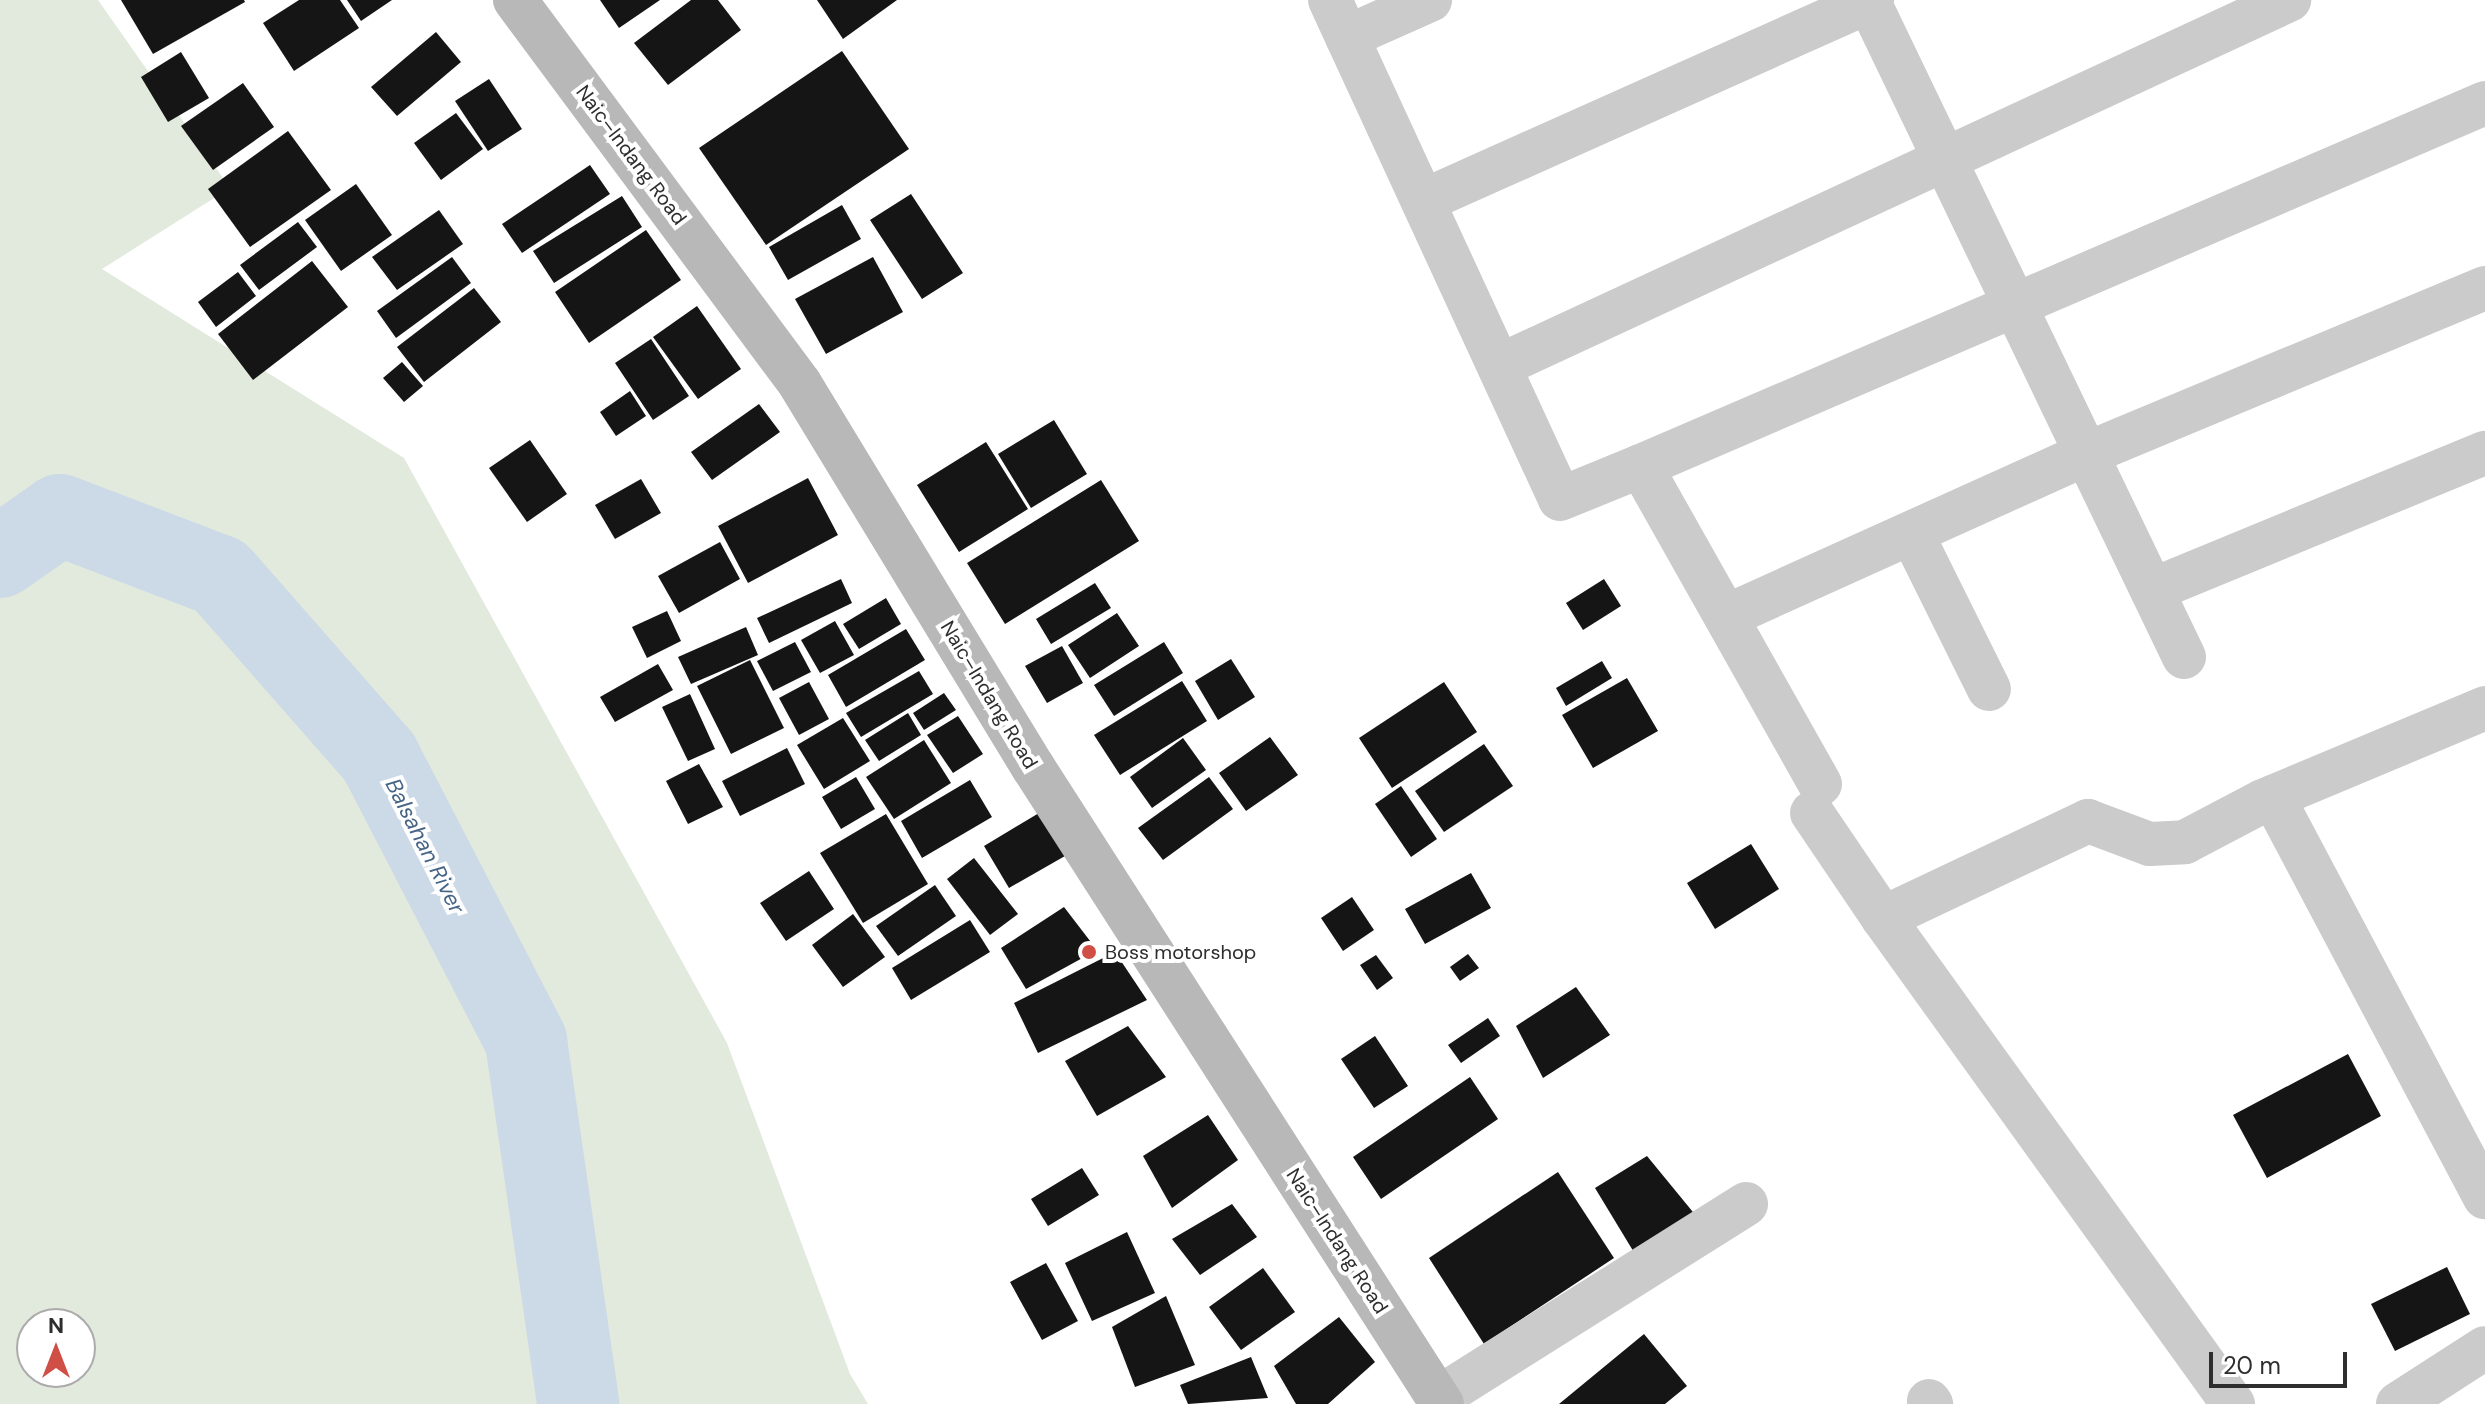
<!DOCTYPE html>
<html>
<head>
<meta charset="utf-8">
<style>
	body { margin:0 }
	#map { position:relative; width:2485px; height:1404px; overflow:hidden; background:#fff; font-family:"DM Sans",sans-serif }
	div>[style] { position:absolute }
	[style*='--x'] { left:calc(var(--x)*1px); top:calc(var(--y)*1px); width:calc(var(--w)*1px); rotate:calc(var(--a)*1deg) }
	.green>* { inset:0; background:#e2e9dd }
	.river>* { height:82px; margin:-41px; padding:0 41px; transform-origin:41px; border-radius:41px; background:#ccd9e7 }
	.building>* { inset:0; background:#151515 }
	.minor>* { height:44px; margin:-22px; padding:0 22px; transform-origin:22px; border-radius:22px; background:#cbcbcb }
	.secondary>* { height:44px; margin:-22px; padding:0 22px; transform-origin:22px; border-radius:22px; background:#b8b8b8 }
	.dots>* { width:22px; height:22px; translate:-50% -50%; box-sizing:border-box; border:4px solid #fff; border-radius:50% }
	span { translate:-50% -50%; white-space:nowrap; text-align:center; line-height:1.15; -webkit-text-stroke:8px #fff; paint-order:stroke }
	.street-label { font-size:20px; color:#2e2e2e }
	.poi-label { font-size:20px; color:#2e2e2e }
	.left { translate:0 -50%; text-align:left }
	.water-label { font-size:22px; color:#466486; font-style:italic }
	.north { position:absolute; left:16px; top:1308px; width:80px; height:80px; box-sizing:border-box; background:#fff; border:2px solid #ababab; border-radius:50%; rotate:0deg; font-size:22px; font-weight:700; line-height:32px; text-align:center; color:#2e2e2e }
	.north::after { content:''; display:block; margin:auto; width:28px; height:36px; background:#cf4e45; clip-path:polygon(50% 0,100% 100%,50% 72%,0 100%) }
	.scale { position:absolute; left:2209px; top:1352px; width:138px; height:36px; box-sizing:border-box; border:4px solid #2e2e2e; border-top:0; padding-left:10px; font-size:24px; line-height:28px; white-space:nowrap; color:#2e2e2e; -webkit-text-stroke:6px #fff; paint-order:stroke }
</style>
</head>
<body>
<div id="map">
	<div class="green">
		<div style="clip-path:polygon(evenodd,0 0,98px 0,230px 188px,102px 269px,404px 458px,727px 1043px,850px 1374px,868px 1404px,0 1404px,0 0,32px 1324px,80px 1324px,80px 1372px,32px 1372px,32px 1324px)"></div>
	</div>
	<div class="river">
		<div style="--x:0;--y:557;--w:73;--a:-35"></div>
		<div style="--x:60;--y:515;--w:171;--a:20.9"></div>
		<div style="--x:220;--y:576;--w:241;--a:48.7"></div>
		<div style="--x:379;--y:757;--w:320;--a:62.6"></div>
		<div style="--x:526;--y:1041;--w:367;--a:81.8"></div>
	</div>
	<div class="building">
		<div style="clip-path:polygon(121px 0,244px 0,245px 2px,153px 54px)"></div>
		<div style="clip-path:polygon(299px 0,340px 0,359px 28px,294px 71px,263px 23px)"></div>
		<div style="clip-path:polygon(347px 0,392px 0,361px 21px)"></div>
		<div style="clip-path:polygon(600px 0,660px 0,619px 28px)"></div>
		<div style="clip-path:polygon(691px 0,718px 0,741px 30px,668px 85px,634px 43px)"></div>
		<div style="clip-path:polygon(817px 0,897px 0,843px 39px)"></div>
		<div style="clip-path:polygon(436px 32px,461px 62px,397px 116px,371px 87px)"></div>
		<div style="clip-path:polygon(842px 51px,909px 149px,766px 245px,699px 148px)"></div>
		<div style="clip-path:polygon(181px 52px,209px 98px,168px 122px,141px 77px)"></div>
		<div style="clip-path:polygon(489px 79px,522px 129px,488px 151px,455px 101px)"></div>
		<div style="clip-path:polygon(243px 83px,274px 127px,213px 170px,181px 126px)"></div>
		<div style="clip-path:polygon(456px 113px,483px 149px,441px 180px,414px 143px)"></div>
		<div style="clip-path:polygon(288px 131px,331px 190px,250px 247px,208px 189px)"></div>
		<div style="clip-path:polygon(590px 165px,610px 194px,522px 253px,502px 224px)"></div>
		<div style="clip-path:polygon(356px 184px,392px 235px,341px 271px,305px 220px)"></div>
		<div style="clip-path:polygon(911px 194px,963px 273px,922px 299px,870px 220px)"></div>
		<div style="clip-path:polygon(622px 196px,642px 227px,554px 283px,533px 251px)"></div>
		<div style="clip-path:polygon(842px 205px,861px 239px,788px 280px,769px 247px)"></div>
		<div style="clip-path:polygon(439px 210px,463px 244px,397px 290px,372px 257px)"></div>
		<div style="clip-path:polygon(298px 222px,317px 247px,259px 290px,240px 265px)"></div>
		<div style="clip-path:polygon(646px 230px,681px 280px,589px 343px,555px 292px)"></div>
		<div style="clip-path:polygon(452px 257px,471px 283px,396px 338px,377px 311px)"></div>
		<div style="clip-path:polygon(873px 257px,903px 312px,826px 354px,795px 299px)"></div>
		<div style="clip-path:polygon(312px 261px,348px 307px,253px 380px,218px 334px)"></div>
		<div style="clip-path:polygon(238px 272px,256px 296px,216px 327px,198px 302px)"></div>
		<div style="clip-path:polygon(474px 288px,501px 322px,424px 382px,397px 347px)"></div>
		<div style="clip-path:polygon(697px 306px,741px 369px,698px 399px,653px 337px)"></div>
		<div style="clip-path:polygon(651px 339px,689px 396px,653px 420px,615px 363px)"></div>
		<div style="clip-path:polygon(402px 362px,423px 386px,404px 402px,383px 378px)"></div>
		<div style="clip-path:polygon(630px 391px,646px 416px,616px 436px,600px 412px)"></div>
		<div style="clip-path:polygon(759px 404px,780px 432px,712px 480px,691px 452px)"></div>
		<div style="clip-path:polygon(1054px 420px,1087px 474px,1031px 508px,998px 454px)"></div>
		<div style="clip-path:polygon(530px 440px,567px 494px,527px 522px,489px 468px)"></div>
		<div style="clip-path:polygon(986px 442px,1028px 509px,959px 552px,917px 485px)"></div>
		<div style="clip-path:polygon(808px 478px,838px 535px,748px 583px,718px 526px)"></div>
		<div style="clip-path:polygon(641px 479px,661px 513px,615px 539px,595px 505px)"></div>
		<div style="clip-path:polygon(1101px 480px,1139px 541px,1005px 624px,967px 563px)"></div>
		<div style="clip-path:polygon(720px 542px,740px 579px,679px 613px,658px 576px)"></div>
		<div style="clip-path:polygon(841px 579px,852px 603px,769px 643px,757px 618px)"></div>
		<div style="clip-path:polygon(1604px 579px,1621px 606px,1583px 630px,1566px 603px)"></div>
		<div style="clip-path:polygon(1095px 583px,1111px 608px,1051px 644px,1036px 619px)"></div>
		<div style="clip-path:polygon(886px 598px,901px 624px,859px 649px,843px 624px)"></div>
		<div style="clip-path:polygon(667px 611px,681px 641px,647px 658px,632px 627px)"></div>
		<div style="clip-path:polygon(1117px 613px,1139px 646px,1090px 678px,1068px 645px)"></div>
		<div style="clip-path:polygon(835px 621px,854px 655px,820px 673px,801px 640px)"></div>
		<div style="clip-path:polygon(746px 627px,758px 655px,691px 684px,678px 657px)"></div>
		<div style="clip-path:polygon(906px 629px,925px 660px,846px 707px,828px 675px)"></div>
		<div style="clip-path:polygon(795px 642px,811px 672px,773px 691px,757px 661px)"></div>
		<div style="clip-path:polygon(1164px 642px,1183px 673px,1114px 716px,1094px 685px)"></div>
		<div style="clip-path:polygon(1062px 646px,1083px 683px,1047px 703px,1025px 666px)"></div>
		<div style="clip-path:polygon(1231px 659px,1255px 697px,1218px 720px,1195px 681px)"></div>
		<div style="clip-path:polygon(750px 660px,784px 728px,731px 754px,697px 686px)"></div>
		<div style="clip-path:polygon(1602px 661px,1612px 678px,1566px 706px,1556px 688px)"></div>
		<div style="clip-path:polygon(658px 664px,673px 690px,615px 722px,600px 697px)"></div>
		<div style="clip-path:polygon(919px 671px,933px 694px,861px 737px,846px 713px)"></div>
		<div style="clip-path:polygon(1627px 678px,1658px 731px,1593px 768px,1562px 715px)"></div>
		<div style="clip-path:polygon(1182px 681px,1207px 721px,1120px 775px,1094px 735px)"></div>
		<div style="clip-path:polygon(809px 682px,829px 719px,799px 735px,779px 698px)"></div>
		<div style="clip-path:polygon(1444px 682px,1477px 732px,1392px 788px,1359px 738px)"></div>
		<div style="clip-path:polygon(944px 693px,956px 710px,924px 730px,913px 713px)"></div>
		<div style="clip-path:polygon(690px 694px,715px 749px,688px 761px,662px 707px)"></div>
		<div style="clip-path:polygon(908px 713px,921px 735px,879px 761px,865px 740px)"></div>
		<div style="clip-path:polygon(958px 716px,983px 754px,953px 773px,927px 735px)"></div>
		<div style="clip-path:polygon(843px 718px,870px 761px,824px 789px,797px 745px)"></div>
		<div style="clip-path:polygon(1270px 737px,1298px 775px,1246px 811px,1219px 773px)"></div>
		<div style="clip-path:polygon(1183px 738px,1206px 770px,1152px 808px,1130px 777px)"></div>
		<div style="clip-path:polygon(924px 740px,951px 783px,894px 819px,866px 777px)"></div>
		<div style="clip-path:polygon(1484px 744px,1513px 786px,1444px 832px,1415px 791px)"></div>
		<div style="clip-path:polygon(787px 748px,805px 784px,740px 816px,722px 781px)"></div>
		<div style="clip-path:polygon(699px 764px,723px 807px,688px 824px,666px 781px)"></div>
		<div style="clip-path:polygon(856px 777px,875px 809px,841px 829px,822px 797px)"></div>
		<div style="clip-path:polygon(1209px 777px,1233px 809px,1163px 860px,1138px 828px)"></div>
		<div style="clip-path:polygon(970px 780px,992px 817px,922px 858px,901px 821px)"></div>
		<div style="clip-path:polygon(1401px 786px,1437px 839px,1411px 857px,1375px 804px)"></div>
		<div style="clip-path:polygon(1039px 813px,1065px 856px,1009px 888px,984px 846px)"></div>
		<div style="clip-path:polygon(886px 814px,928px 884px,863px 923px,820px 853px)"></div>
		<div style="clip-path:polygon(1751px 844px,1779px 889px,1715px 929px,1687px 883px)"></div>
		<div style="clip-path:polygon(974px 858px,1018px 914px,990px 935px,947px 879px)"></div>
		<div style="clip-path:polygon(809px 871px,834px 909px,786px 941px,760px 903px)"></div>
		<div style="clip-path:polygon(1471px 873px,1491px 908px,1425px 944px,1405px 909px)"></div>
		<div style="clip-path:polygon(935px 885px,956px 916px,898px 956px,876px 926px)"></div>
		<div style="clip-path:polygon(1352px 897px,1374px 930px,1343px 951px,1321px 918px)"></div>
		<div style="clip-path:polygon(1064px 907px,1097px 950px,1026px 989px,1001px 948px)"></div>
		<div style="clip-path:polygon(853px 914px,885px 957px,843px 987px,812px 945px)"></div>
		<div style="clip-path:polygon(970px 920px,990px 952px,911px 1000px,892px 968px)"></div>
		<div style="clip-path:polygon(1115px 952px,1147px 1000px,1038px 1053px,1014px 1003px)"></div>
		<div style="clip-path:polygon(1468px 954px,1479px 968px,1460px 981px,1450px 967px)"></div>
		<div style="clip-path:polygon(1376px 955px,1393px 978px,1377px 990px,1360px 965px)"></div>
		<div style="clip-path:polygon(1576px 987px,1610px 1035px,1543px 1078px,1516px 1026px)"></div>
		<div style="clip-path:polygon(1488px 1018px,1500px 1036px,1461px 1063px,1448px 1045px)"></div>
		<div style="clip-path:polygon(1128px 1026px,1166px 1077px,1097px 1116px,1065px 1061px)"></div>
		<div style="clip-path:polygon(1375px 1036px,1408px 1086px,1374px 1108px,1341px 1059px)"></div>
		<div style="clip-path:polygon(2348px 1054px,2381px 1116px,2267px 1178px,2233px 1115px)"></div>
		<div style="clip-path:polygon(1470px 1077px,1498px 1119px,1381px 1199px,1353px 1157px)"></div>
		<div style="clip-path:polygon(1208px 1115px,1238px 1160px,1172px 1208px,1143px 1156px)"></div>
		<div style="clip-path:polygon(1647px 1156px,1697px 1217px,1635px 1254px,1595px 1188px)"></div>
		<div style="clip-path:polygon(1082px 1168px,1099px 1195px,1048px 1226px,1031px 1199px)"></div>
		<div style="clip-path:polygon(1558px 1172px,1614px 1258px,1484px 1344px,1429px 1258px)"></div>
		<div style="clip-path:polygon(1232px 1204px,1257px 1237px,1200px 1275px,1172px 1239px)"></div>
		<div style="clip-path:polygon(1127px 1232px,1155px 1293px,1092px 1321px,1065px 1263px)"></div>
		<div style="clip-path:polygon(1046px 1263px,1078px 1321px,1042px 1340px,1010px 1282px)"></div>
		<div style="clip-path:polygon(2447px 1267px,2470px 1314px,2395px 1351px,2371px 1304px)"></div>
		<div style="clip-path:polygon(1263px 1268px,1295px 1312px,1241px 1350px,1209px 1307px)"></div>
		<div style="clip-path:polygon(1166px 1296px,1195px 1365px,1135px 1387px,1112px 1327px)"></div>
		<div style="clip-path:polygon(1339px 1317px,1375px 1362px,1328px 1404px,1296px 1404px,1274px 1366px)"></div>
		<div style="clip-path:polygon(1644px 1334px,1687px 1386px,1665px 1404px,1559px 1404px)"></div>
		<div style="clip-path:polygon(1251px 1357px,1268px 1398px,1188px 1404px,1180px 1385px)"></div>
	</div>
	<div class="minor">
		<div style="--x:1330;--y:0;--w:549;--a:65.25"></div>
		<div style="--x:1560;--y:499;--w:87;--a:-22.2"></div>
		<div style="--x:1868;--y:0;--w:729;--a:64.31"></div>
		<div style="--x:1347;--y:37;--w:91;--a:-24"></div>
		<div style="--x:1423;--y:201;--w:492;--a:-24.1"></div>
		<div style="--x:1499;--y:366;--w:871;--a:-24.86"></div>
		<div style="--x:1912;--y:534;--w:173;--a:63.6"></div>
		<div style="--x:2152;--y:590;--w:360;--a:-22.4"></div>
		<div style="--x:1727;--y:616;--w:394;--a:-24.3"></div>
		<div style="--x:2086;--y:454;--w:432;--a:-22.6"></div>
		<div style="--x:1820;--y:784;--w:365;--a:-119.4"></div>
		<div style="--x:1641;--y:466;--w:919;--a:-23.27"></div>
		<div style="--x:2273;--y:797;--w:453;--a:62.1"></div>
		<div style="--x:1812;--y:813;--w:127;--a:55.9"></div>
		<div style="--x:1438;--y:1398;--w:364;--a:-32.2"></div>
		<div style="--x:1929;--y:1401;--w:4;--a:56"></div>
		<div style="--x:2233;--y:1404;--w:599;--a:-125.76"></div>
		<div style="--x:1883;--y:918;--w:227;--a:-25.3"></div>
		<div style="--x:2088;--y:821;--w:66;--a:20.4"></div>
		<div style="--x:2150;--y:844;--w:35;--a:-3"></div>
		<div style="--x:2185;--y:842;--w:88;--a:-27.7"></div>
		<div style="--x:2263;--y:801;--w:241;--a:-22.7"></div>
		<div style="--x:2398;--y:1404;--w:103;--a:-32.8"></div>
	</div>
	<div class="secondary">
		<div style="--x:515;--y:0;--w:478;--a:53.4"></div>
		<div style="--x:800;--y:384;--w:448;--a:58.7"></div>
		<div style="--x:1033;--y:767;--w:757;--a:57.3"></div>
	</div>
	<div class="dots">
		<div style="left:1089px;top:952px;background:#cf4e45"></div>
	</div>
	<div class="street-label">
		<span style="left:631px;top:155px;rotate:53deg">Naic–Indang Road</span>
		<span style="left:989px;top:695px;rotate:59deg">Naic–Indang Road</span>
		<span style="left:1337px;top:1241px;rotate:57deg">Naic–Indang Road</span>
	</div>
	<div class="poi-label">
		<span class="left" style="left:1105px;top:952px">Boss motorshop</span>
	</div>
	<div class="water-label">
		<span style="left:425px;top:846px;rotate:63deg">Balsahan River</span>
	</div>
	<div class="north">N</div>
	<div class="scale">20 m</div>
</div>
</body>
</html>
